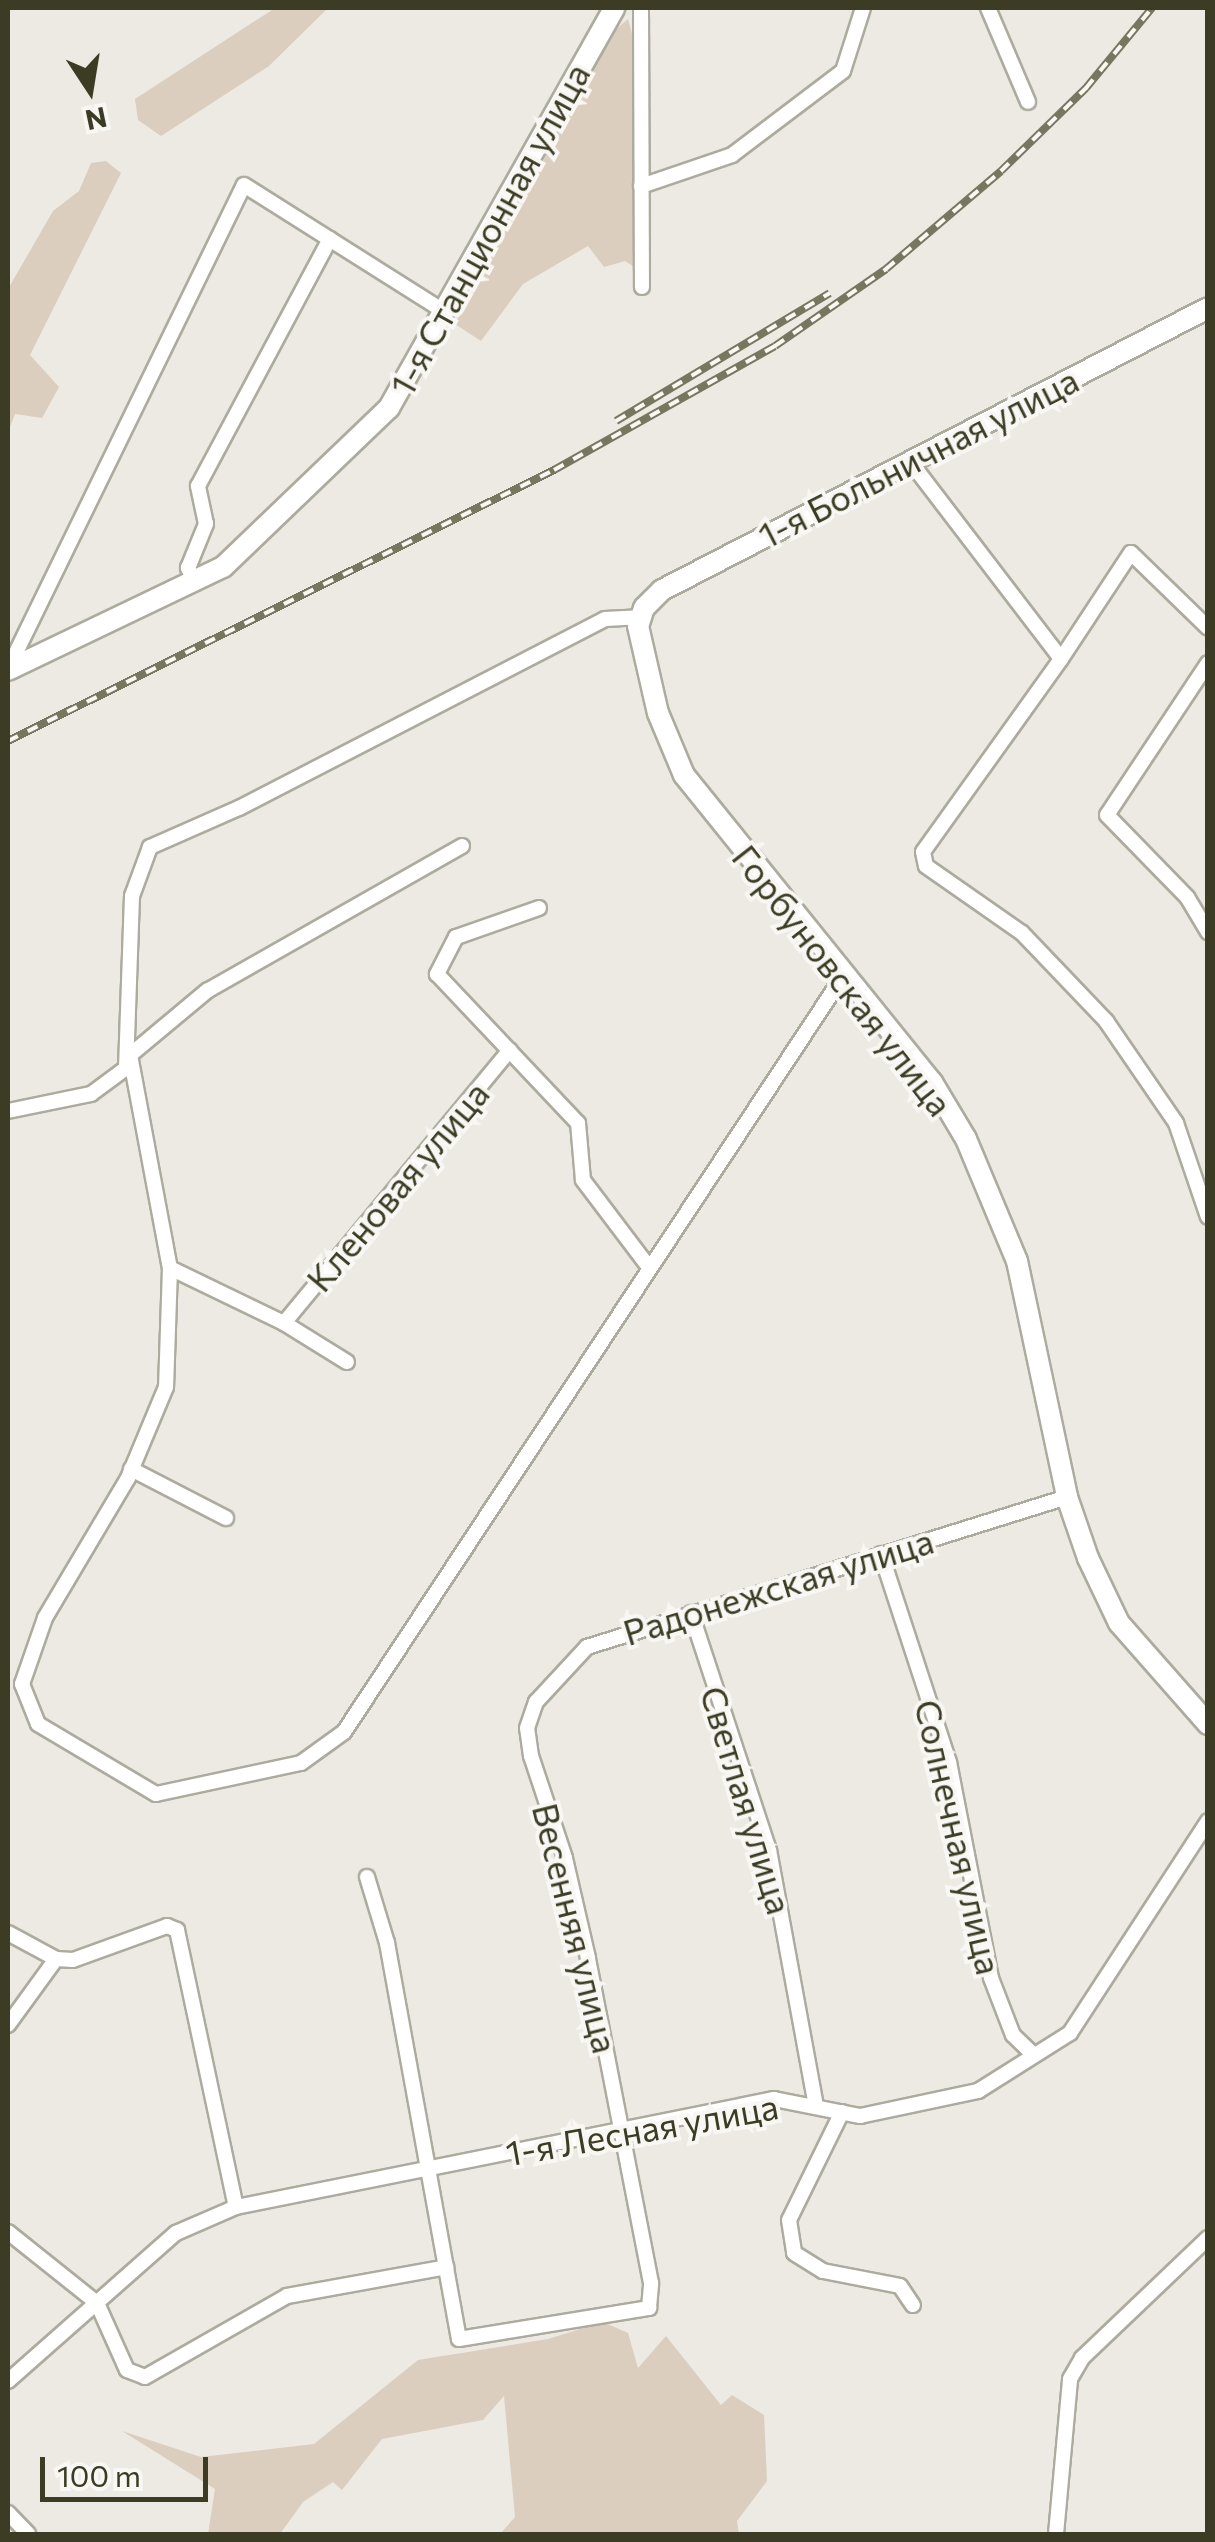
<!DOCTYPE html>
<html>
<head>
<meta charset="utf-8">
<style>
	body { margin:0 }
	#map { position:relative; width:1215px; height:2542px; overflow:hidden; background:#eceae3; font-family:Commissioner,sans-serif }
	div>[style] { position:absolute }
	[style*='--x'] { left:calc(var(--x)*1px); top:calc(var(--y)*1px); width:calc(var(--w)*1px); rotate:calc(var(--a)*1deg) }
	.green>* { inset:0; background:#dbcebe }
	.roads { filter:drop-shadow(2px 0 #adab9e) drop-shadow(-2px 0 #adab9e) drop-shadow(0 2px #adab9e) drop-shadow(0 -2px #adab9e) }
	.minor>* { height:14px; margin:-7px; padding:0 7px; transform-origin:7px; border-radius:7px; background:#fff }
	.secondary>* { height:20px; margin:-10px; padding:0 10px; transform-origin:10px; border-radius:10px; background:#fff }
	.rail>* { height:8px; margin-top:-4px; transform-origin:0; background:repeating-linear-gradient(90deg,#f9f7f4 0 11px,#77775f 0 22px); box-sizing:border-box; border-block:2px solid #77775f }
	span { translate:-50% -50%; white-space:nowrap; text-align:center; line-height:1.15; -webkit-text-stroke:8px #f9f7f4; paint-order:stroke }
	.street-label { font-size:35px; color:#3c3c24 }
	.frame { position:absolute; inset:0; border:10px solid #3c3c24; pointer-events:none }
	.north { position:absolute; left:40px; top:40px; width:100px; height:100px; -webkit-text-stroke:8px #f9f7f4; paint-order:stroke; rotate:168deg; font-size:28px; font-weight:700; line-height:40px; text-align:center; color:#3c3c24 }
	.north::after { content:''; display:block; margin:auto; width:35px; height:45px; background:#3c3c24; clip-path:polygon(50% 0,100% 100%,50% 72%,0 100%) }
	.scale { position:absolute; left:40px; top:2457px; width:168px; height:45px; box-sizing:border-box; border:5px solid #3c3c24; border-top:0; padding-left:12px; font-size:30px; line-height:35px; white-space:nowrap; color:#3c3c24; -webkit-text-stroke:8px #f9f7f4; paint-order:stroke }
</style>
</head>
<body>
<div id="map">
	<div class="green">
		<div style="clip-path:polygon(275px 8px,328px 8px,269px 66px,161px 136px,138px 120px,135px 99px)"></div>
		<div style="clip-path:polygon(628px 19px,635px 45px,636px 268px,625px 261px,604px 267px,588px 246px,523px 284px,481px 341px,455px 324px,613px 32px)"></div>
		<div style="clip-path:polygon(106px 161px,121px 173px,30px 355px,59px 387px,42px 418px,15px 414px,8px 432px,8px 289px,53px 211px,79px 191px,91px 163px)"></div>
		<div style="clip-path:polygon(603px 2322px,628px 2333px,638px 2368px,666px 2336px,721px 2405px,732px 2395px,764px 2415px,767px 2481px,737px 2521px,739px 2534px,500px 2534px,515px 2517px,504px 2396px,483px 2420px,382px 2439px,342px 2490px,333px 2482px,303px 2502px,280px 2534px,208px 2534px,215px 2489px,122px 2431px,201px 2457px,314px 2444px,418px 2360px,548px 2339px)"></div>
	</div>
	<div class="roads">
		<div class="minor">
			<div style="--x:641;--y:8;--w:279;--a:89.8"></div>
			<div style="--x:988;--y:8;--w:102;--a:66.9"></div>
			<div style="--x:641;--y:186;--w:96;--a:-18.8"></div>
			<div style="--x:732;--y:155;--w:139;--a:-37.1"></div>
			<div style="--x:843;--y:71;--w:66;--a:-72.4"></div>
			<div style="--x:909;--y:460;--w:250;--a:52.6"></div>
			<div style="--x:1061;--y:659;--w:237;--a:125.6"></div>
			<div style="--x:923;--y:852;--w:14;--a:78"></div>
			<div style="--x:926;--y:866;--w:117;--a:34.9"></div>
			<div style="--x:1022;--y:933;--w:122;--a:46.3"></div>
			<div style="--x:1106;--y:1021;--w:124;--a:55.5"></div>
			<div style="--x:1176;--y:1123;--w:99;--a:71.2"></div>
			<div style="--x:195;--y:583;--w:17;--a:-115"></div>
			<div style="--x:188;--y:568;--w:48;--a:-67.8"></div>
			<div style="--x:206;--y:524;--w:39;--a:-102"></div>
			<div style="--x:198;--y:486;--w:280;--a:-61.9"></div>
			<div style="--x:1061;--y:659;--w:127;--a:-56.6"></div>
			<div style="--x:1131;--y:553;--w:107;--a:44.2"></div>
			<div style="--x:1208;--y:663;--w:182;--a:123.6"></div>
			<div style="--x:1107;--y:815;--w:115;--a:45.7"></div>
			<div style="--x:1187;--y:897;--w:41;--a:59"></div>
			<div style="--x:8;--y:669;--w:538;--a:-64.01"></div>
			<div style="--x:244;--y:185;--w:238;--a:32.3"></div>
			<div style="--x:462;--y:846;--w:292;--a:150.4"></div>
			<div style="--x:208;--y:990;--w:102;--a:140.2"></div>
			<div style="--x:130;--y:1055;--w:217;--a:79.4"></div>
			<div style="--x:170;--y:1268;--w:119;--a:91.9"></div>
			<div style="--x:166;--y:1387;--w:99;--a:112.7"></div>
			<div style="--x:128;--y:1478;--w:163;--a:120.7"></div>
			<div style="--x:45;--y:1618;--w:70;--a:109.2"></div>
			<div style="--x:22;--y:1684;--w:43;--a:68.2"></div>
			<div style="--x:38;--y:1724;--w:137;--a:30.7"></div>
			<div style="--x:156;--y:1794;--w:148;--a:-12.1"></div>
			<div style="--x:301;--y:1763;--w:53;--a:-35.8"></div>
			<div style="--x:344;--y:1732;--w:906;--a:-56.57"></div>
			<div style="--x:539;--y:908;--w:88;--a:160.7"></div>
			<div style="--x:456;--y:937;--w:42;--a:117.2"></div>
			<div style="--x:437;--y:974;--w:205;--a:46.6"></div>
			<div style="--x:578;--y:1123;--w:57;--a:85"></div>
			<div style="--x:583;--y:1180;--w:108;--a:52.9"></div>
			<div style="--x:8;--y:1111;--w:85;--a:-11.6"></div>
			<div style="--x:91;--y:1094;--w:44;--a:-36.6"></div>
			<div style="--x:126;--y:1068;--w:172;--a:-88"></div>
			<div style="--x:132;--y:896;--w:52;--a:-69.8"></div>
			<div style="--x:150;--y:847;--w:97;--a:-23.7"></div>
			<div style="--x:239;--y:808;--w:412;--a:-27.3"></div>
			<div style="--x:605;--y:619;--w:34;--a:-3"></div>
			<div style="--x:170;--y:1268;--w:127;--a:25.8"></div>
			<div style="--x:284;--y:1323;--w:74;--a:31.8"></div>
			<div style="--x:284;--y:1323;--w:354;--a:-50.4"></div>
			<div style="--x:131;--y:1469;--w:107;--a:27.3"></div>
			<div style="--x:881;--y:1554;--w:219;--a:71.9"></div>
			<div style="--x:949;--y:1762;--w:220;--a:79"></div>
			<div style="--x:991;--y:1978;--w:61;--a:68.9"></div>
			<div style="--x:1013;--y:2035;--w:29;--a:44"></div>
			<div style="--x:691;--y:1613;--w:250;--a:71.8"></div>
			<div style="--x:769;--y:1850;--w:261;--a:79.6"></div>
			<div style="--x:367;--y:1877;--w:69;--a:73.1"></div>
			<div style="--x:387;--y:1943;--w:402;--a:79.7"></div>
			<div style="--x:459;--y:2339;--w:193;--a:-9.3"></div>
			<div style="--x:649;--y:2308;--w:25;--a:-85"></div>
			<div style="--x:651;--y:2283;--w:331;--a:-101"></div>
			<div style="--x:588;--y:1958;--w:103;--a:-103"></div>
			<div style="--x:565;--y:1858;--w:108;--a:-108.4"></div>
			<div style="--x:531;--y:1756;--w:28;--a:-98"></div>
			<div style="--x:527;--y:1728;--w:28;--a:-71"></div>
			<div style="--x:536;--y:1702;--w:75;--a:-47.2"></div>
			<div style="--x:587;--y:1647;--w:503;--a:-17.35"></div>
			<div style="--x:8;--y:1933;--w:55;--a:28.4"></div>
			<div style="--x:56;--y:1959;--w:17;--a:3"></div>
			<div style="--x:73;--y:1960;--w:100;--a:-19.9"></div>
			<div style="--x:167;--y:1926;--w:11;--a:22"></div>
			<div style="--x:177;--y:1930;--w:283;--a:78"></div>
			<div style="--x:8;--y:2025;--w:82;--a:-54"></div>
			<div style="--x:842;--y:2112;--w:120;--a:116.1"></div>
			<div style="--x:789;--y:2220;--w:33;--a:81"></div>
			<div style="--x:794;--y:2253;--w:34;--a:32"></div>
			<div style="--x:823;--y:2271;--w:78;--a:11"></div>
			<div style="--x:900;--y:2286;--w:23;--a:56"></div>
			<div style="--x:8;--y:2232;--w:114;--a:38.6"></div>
			<div style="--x:97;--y:2303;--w:73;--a:65.9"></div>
			<div style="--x:127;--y:2370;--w:19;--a:21"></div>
			<div style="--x:145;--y:2377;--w:163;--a:-29.7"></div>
			<div style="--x:287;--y:2296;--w:162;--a:-10.3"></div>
			<div style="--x:8;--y:2381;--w:224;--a:-41.4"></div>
			<div style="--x:176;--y:2233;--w:65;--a:-23.4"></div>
			<div style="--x:236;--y:2207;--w:549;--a:-11.35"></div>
			<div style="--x:774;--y:2099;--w:88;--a:11.2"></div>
			<div style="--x:860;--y:2116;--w:121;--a:-12"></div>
			<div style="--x:978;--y:2091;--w:109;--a:-32.2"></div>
			<div style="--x:1070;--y:2033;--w:253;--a:-56.9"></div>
			<div style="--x:8;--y:2513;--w:29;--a:46"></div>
			<div style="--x:1056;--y:2534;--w:156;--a:-84.8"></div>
			<div style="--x:1070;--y:2379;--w:24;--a:-60"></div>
			<div style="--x:1082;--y:2358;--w:174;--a:-43.6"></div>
		</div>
		<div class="secondary">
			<div style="--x:1208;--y:308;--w:615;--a:152.68"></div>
			<div style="--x:662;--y:590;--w:25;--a:135"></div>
			<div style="--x:644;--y:608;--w:19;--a:108"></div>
			<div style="--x:638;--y:626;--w:89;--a:77.1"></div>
			<div style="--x:658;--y:713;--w:67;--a:67.2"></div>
			<div style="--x:684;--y:775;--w:395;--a:51.1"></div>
			<div style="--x:932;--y:1082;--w:66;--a:59.2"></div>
			<div style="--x:966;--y:1139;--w:132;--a:67.3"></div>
			<div style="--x:1017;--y:1261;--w:241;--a:78"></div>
			<div style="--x:1067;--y:1497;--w:65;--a:71"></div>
			<div style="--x:1088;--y:1558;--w:72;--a:64.5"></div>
			<div style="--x:1119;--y:1623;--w:135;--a:48.6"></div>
			<div style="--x:8;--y:670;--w:238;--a:-25.6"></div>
			<div style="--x:223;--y:567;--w:230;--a:-43.8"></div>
			<div style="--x:389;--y:408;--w:459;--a:-60.6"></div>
		</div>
	</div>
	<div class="rail">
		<div style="--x:616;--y:421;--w:249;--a:-30.9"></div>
		<div style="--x:8;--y:741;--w:610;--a:-26.4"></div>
		<div style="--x:554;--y:470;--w:253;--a:-29.3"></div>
		<div style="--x:775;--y:346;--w:135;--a:-34.7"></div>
		<div style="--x:886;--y:269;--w:151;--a:-40.4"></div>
		<div style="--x:1001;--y:171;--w:119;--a:-44.3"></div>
		<div style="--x:1086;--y:88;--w:104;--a:-50.5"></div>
	</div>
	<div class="street-label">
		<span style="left:489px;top:229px;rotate:-61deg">1-я Станционная улица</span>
		<span style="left:918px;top:457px;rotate:-27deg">1-я Больничная улица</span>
		<span style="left:843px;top:980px;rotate:52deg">Горбуновская улица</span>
		<span style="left:397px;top:1186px;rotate:-50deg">Кленовая улица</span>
		<span style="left:778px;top:1586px;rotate:-17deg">Радонежская улица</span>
		<span style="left:747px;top:1800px;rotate:73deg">Светлая улица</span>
		<span style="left:959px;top:1837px;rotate:77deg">Солнечная улица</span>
		<span style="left:576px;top:1928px;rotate:76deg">Весенняя улица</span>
		<span style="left:642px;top:2129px;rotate:-10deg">1-я Лесная улица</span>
	</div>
	<div class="frame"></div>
	<div class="north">N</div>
	<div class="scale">100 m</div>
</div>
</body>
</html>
